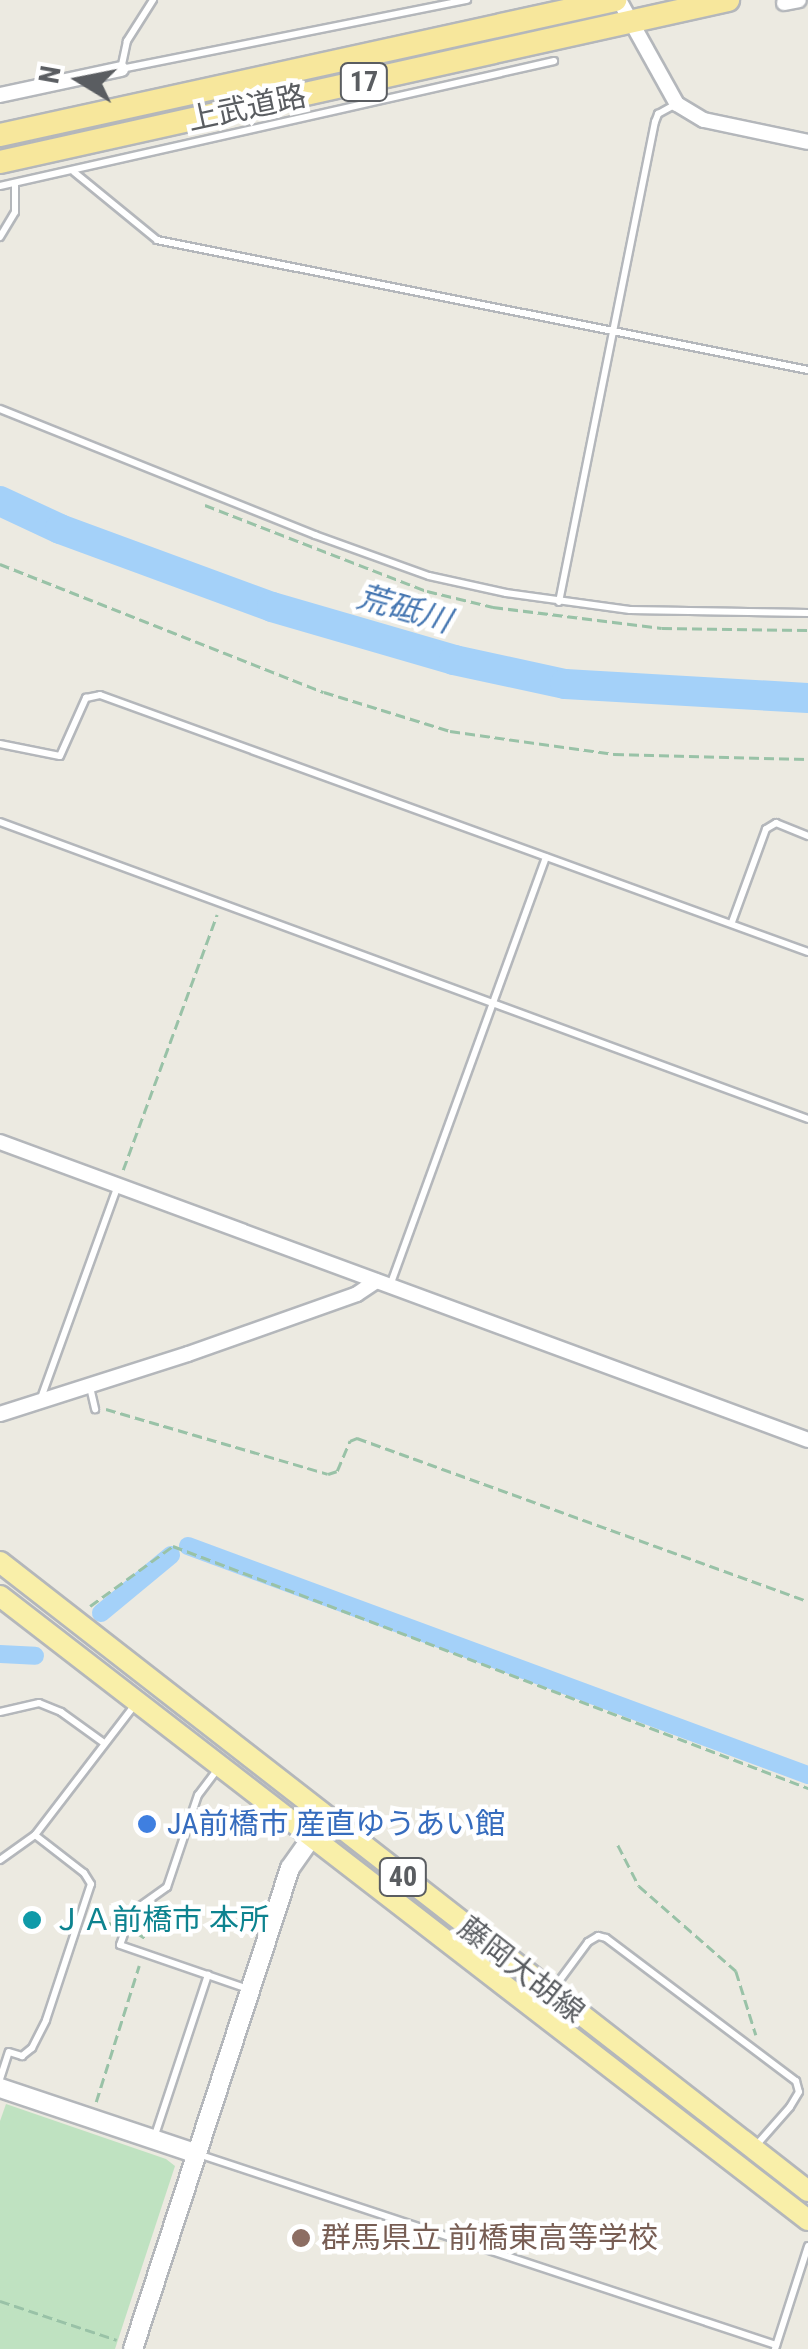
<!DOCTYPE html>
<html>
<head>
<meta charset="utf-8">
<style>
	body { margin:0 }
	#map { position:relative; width:808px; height:2349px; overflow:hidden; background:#eceae1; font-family:"Roboto Condensed","Noto Sans JP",sans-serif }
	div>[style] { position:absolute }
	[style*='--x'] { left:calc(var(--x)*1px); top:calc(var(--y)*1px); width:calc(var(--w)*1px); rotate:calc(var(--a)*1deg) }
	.green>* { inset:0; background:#bfe2c1 }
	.canal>* { height:18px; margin:-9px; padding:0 9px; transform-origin:9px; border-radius:9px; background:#a4d1f9 }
	.river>* { height:30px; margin:-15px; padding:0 15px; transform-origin:15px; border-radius:15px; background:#a4d1f9 }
	.path>* { height:2.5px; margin-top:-1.25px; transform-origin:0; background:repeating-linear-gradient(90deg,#99c2a7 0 10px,transparent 0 15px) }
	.roads { filter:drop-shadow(2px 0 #b4b7bb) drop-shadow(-2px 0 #b4b7bb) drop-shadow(0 2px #b4b7bb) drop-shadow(0 -2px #b4b7bb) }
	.service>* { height:6px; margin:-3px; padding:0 3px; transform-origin:3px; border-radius:3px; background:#fff }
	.minor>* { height:14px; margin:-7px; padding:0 7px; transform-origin:7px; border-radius:7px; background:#fff }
	.tertiary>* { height:18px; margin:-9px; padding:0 9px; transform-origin:9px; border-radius:9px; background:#fff }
	.primary>* { height:20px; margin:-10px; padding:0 10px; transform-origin:10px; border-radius:10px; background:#f9efa9 }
	.trunk>* { height:22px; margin:-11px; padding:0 11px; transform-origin:11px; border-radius:11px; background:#f7e79c }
	.dots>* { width:28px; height:28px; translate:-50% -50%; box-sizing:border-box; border:5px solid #fff; border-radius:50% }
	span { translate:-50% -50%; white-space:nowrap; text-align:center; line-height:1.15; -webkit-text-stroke:9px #fff; paint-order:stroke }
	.shield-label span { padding:2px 8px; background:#fff; border:2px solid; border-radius:8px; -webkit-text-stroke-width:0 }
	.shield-label { font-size:28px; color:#5a5d61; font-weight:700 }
	.street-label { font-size:30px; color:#5a5d61 }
	.shop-label { font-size:30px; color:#366cbe }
	.left { translate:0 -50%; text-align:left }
	.culture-label { font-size:30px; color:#0d838f }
	.education-label { font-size:30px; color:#785e54 }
	.water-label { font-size:32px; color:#4677b2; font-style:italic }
	.north { position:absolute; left:30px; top:30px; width:100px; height:100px; -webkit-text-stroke:8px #fff; paint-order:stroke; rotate:280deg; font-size:28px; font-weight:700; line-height:40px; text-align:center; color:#5a5d61 }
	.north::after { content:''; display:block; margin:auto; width:35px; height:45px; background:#5a5d61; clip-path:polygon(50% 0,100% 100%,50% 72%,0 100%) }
</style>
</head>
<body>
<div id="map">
	<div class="green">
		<div style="clip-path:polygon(6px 2104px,166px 2159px,175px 2166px,115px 2349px,0 2349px,0 2121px)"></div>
	</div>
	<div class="canal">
		<div style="--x:188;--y:1546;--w:661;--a:20.27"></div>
		<div style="--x:101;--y:1613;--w:91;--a:-39.6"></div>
		<div style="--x:0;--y:1654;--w:35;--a:3"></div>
	</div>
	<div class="river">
		<div style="--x:0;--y:501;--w:66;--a:25"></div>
		<div style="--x:60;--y:529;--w:226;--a:20.2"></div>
		<div style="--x:272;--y:607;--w:190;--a:16.2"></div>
		<div style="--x:454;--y:660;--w:114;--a:12.2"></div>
		<div style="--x:565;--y:684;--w:243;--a:3.3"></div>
	</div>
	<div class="path">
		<div style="--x:205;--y:505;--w:238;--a:21.2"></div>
		<div style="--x:427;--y:591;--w:68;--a:13.6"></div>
		<div style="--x:493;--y:607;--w:170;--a:7.1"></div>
		<div style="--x:662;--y:628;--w:146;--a:0.8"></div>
		<div style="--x:0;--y:564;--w:348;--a:21.6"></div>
		<div style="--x:324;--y:692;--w:132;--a:17.2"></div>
		<div style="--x:450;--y:731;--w:166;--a:8"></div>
		<div style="--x:614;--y:754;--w:194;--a:1.5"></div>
		<div style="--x:123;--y:1170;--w:272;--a:-69.8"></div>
		<div style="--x:106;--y:1409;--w:231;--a:16.3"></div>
		<div style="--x:328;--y:1474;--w:9;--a:-18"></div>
		<div style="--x:337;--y:1471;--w:33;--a:-67"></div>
		<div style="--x:350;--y:1441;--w:8;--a:-23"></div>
		<div style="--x:357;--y:1438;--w:480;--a:19.9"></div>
		<div style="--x:90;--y:1606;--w:102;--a:-35.9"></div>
		<div style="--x:173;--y:1546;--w:680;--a:20.86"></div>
		<div style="--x:618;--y:1845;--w:46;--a:62.9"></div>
		<div style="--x:639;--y:1886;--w:129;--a:41.2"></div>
		<div style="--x:736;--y:1971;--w:67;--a:72.6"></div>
		<div style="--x:93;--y:1918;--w:22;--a:18"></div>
		<div style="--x:136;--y:1932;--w:14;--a:34"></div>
		<div style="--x:96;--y:2102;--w:143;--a:-72.5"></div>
		<div style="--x:0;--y:2301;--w:123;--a:18.4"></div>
	</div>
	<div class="roads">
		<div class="service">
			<div style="--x:153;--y:0;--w:49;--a:122.4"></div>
			<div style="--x:127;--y:41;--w:29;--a:102"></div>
			<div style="--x:121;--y:69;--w:353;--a:-11.3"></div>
			<div style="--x:74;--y:172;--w:107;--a:39.3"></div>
			<div style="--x:157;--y:240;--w:664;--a:11.29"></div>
			<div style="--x:0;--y:186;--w:568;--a:-12.71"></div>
			<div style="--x:0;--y:237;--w:29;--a:-59"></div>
			<div style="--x:15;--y:212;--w:28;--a:-90"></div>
			<div style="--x:0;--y:409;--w:339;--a:21.8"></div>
			<div style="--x:315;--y:535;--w:121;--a:19.8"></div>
			<div style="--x:429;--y:576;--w:79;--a:12.4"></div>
			<div style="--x:506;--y:593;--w:125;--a:7.8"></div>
			<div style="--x:630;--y:610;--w:178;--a:1"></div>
			<div style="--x:559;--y:602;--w:490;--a:-78.7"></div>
			<div style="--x:655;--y:122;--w:9;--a:-69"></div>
			<div style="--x:658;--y:114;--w:21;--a:-29"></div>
			<div style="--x:0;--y:744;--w:61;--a:11.3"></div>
			<div style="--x:60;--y:756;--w:64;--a:-65.9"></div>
			<div style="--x:86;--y:698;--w:14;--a:-12"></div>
			<div style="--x:100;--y:695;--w:753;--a:19.95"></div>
			<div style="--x:0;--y:822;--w:861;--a:20.18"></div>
			<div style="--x:732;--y:922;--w:99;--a:-69.9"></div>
			<div style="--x:766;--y:829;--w:12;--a:-31"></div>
			<div style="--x:776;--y:823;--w:35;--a:22"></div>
			<div style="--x:391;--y:1283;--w:453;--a:-70"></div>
			<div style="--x:90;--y:1387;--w:23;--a:77"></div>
			<div style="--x:41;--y:1398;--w:226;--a:-70.1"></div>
			<div style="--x:0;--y:1712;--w:40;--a:-13"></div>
			<div style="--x:39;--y:1703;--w:24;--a:22"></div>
			<div style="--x:61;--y:1712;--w:53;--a:35.8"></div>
			<div style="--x:217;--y:1770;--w:31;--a:127"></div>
			<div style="--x:198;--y:1795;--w:97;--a:108.6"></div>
			<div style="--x:167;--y:1887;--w:43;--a:144.5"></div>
			<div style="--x:132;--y:1912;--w:35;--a:110"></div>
			<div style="--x:120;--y:1945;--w:135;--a:19"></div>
			<div style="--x:0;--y:1860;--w:43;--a:-35.5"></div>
			<div style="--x:35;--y:1835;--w:163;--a:-52.5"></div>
			<div style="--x:554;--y:1988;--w:57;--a:-53.5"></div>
			<div style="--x:588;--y:1942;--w:12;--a:-31"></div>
			<div style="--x:598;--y:1936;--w:8;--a:14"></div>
			<div style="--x:606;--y:1938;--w:238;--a:37"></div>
			<div style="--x:796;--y:2081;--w:11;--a:75"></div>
			<div style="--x:799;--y:2092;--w:17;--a:121"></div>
			<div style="--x:790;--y:2107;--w:55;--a:131.3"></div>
			<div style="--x:0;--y:2079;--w:28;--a:-72"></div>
			<div style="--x:9;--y:2052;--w:14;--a:17"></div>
			<div style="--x:22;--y:2056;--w:13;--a:-39"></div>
			<div style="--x:32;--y:2048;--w:31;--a:-63"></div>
			<div style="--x:46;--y:2020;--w:143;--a:-71.7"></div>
			<div style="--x:91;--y:1884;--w:13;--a:-122"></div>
			<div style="--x:84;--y:1873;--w:62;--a:-142.2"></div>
			<div style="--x:154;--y:2138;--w:172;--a:-71.7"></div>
			<div style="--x:198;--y:2154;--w:609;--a:18.29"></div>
			<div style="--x:775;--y:2349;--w:108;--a:-72.2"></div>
		</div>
		<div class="minor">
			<div style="--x:619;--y:0;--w:119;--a:60.9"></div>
			<div style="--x:677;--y:104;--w:31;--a:31"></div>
			<div style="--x:704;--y:120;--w:106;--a:11.9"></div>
			<div style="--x:784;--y:3;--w:15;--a:-11"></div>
			<div style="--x:0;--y:95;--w:124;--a:-12.1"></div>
			<div style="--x:0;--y:1142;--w:861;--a:20.24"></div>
			<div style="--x:0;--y:1414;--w:197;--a:-17.7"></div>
			<div style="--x:188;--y:1354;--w:179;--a:-19.5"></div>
			<div style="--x:357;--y:1294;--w:23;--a:-34"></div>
		</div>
		<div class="tertiary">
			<div style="--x:0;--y:2088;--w:205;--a:18.5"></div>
			<div style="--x:133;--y:2349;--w:506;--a:-71.92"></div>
			<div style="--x:290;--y:1868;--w:62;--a:-54.8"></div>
		</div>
		<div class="primary">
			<div style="--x:0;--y:1562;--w:1024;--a:37.9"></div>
			<div style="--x:0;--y:1596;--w:1021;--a:37.68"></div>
		</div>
		<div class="trunk">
			<div style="--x:0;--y:135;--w:630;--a:-12.38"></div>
			<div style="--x:0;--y:162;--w:746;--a:-12.55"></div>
		</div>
	</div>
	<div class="dots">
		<div style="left:147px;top:1824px;background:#3f7fe0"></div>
		<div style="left:32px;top:1920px;background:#0f9aa8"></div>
		<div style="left:301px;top:2238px;background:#8d6e63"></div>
	</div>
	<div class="shield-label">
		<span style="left:364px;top:82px">17</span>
		<span style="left:403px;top:1877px">40</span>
	</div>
	<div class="street-label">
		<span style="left:247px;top:108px;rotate:-12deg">上武道路</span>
		<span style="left:521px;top:1970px;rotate:38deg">藤岡大胡線</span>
	</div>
	<div class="shop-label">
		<span class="left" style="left:167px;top:1824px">JA前橋市 産直ゆうあい館</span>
	</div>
	<div class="culture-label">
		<span class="left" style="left:52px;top:1920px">ＪＡ前橋市 本所</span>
	</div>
	<div class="education-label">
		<span class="left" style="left:321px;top:2238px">群馬県立 前橋東高等学校</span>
	</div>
	<div class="water-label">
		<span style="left:404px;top:609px;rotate:16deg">荒砥川</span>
	</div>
	<div class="north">N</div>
</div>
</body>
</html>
